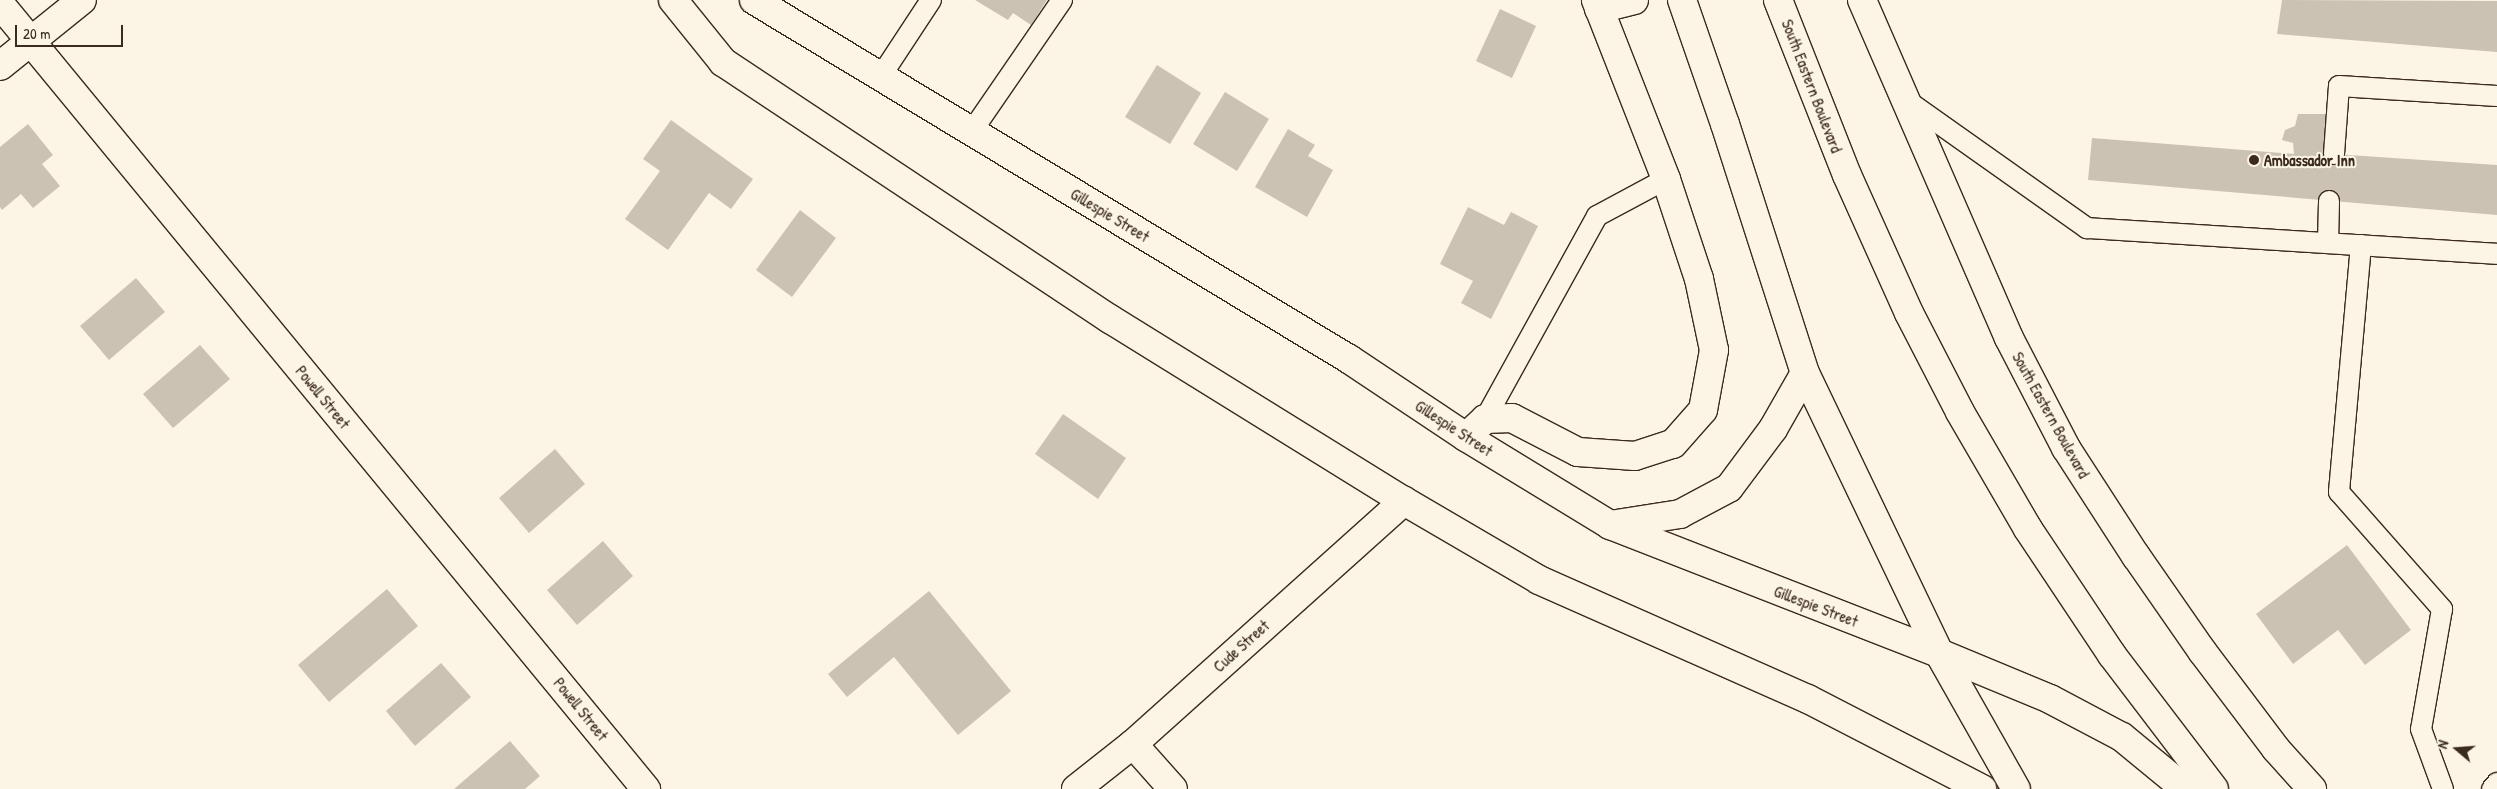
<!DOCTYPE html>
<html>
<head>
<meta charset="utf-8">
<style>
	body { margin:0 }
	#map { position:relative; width:2497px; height:789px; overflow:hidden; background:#fcf5e5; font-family:"Patrick Hand",sans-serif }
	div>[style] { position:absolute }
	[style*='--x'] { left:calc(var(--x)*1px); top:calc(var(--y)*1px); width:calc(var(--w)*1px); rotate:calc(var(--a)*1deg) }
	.building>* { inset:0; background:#ccc2b3 }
	.roads { filter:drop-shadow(1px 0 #3b2a1e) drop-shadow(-1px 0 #3b2a1e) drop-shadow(0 1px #3b2a1e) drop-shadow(0 -1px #3b2a1e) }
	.lane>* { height:20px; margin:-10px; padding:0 10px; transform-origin:10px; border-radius:10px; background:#fcf5e5 }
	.street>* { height:28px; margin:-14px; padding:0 14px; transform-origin:14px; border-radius:14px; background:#fcf5e5 }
	.primary>* { height:28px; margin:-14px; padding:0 14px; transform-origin:14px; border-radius:14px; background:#fcf5e5 }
	.highway>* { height:28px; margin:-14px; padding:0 14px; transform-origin:14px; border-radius:14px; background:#fcf5e5 }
	.dots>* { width:14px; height:14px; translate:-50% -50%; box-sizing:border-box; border:2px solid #fcf5e5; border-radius:50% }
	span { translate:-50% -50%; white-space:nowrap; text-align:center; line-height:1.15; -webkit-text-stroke:4px #fcf5e5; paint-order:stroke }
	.street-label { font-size:16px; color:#3b2a1e }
	.poi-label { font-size:16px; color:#3b2a1e; font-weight:700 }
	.left { translate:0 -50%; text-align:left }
	.north { position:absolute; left:2432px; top:724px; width:50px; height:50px; -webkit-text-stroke:4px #fcf5e5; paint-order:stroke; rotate:288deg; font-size:14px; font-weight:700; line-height:20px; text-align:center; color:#3b2a1e }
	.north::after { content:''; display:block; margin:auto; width:18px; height:22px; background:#3b2a1e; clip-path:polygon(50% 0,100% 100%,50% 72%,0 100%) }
	.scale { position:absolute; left:15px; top:25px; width:108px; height:22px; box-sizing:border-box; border:2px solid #3b2a1e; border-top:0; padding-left:6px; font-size:15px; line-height:18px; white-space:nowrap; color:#3b2a1e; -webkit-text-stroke:4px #fcf5e5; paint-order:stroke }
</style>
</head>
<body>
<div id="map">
	<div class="building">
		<div style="clip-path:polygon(975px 0,1047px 0,1031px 25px,1013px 13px,1008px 20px)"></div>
		<div style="clip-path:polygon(2282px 0,2497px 1px,2497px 52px,2277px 34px)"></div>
		<div style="clip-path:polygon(1500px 9px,1536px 26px,1512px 78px,1476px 61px)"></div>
		<div style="clip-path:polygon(1157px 65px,1201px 93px,1170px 144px,1125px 117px)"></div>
		<div style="clip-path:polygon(1225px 92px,1269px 119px,1237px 171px,1193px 144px)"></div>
		<div style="clip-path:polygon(2298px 114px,2331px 114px,2334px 154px,2497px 165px,2497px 215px,2088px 180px,2092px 138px,2294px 154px,2293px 143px,2282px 140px,2285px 130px,2295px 126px)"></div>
		<div style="clip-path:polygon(671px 120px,753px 179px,731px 209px,709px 193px,668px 250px,625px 219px,660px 171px,643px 159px)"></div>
		<div style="clip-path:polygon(28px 124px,53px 155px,42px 164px,60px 186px,33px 208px,21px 194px,2px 210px,0 207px,0 147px)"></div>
		<div style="clip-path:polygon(1288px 129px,1315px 145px,1308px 156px,1333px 170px,1307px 217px,1255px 187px)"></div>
		<div style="clip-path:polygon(1468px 207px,1504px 225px,1511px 212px,1538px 226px,1491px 319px,1461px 303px,1473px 281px,1440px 264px)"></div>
		<div style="clip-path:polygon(800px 210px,836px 238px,792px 297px,756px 270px)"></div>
		<div style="clip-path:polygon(136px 278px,165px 312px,109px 360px,80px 326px)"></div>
		<div style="clip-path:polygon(200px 345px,230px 379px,173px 428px,143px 394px)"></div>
		<div style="clip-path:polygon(1063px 414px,1126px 458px,1098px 499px,1035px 454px)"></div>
		<div style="clip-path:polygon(555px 449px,585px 484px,529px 533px,499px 498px)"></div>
		<div style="clip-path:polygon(603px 541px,633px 576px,577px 625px,547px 590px)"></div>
		<div style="clip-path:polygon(2347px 545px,2411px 630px,2365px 665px,2338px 630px,2293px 664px,2256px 614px)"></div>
		<div style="clip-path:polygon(387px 589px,418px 626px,329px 702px,298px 665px)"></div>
		<div style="clip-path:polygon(929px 591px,1011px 691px,958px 735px,894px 657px,847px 697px,828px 674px)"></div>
		<div style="clip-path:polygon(441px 663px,471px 697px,415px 746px,386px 711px)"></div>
		<div style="clip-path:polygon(510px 741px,540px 776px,525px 789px,454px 789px)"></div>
	</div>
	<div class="roads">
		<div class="lane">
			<div style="--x:881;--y:76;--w:91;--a:-56.7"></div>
			<div style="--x:1906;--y:100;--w:222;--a:35.3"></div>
			<div style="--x:2087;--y:228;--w:411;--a:3.6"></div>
			<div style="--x:972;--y:131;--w:159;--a:-55.5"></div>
			<div style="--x:2334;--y:154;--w:68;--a:-85.8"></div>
			<div style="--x:2339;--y:86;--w:158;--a:3.6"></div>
			<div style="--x:2328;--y:243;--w:42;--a:-88.6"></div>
			<div style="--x:2361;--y:245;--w:248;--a:95.1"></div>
			<div style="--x:2339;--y:492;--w:156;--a:48.6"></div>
			<div style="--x:2442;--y:609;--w:122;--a:99.9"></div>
			<div style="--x:2421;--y:729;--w:64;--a:69.9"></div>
			<div style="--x:1485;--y:419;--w:232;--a:-61.1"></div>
			<div style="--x:1597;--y:216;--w:78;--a:-28.2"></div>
			<div style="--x:2492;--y:789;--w:8;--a:-50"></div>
		</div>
		<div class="street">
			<div style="--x:1862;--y:0;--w:369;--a:66.5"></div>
			<div style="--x:2009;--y:338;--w:124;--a:62.6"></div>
			<div style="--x:2066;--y:448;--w:129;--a:57.1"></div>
			<div style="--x:2136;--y:556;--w:116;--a:55.2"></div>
			<div style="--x:2202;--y:651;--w:123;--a:52.9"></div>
			<div style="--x:2276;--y:749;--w:54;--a:48"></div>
			<div style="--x:0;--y:4;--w:1017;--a:50.55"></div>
			<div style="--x:1599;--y:9;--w:36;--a:-14"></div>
			<div style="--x:0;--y:66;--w:105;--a:-38.8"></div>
			<div style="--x:1466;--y:437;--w:26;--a:-43"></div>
			<div style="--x:1485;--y:419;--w:27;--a:-2"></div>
			<div style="--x:1512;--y:418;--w:74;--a:27.3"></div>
			<div style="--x:1578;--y:452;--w:57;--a:4"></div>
			<div style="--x:1635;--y:456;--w:40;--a:-18"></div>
			<div style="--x:1673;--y:444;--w:45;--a:-48.6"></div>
			<div style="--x:1703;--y:410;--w:61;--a:-79.6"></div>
			<div style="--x:1714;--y:350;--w:73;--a:-101.9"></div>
			<div style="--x:1699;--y:279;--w:105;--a:-108.3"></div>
			<div style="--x:1666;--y:179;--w:192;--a:-111.4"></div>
			<div style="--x:1133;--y:744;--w:60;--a:48.4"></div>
			<div style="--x:1076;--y:789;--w:73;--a:-38.3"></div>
			<div style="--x:1133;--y:744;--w:364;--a:-41.9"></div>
		</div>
		<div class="primary">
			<div style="--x:673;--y:0;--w:80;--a:51.1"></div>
			<div style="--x:723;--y:62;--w:465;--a:33.6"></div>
			<div style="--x:1110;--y:319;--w:346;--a:31.8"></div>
			<div style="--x:1404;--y:501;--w:156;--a:30.3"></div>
			<div style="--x:1539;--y:580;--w:294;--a:23.9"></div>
			<div style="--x:1808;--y:699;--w:196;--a:27.3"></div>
			<div style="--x:754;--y:0;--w:695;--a:31.11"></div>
			<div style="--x:1349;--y:359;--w:141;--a:33.7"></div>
			<div style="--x:1466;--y:437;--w:169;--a:31.4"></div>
			<div style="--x:1610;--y:525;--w:353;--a:21.3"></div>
			<div style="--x:1939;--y:653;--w:120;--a:22.5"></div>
			<div style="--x:2050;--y:699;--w:81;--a:27.8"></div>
			<div style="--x:2122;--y:737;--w:82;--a:39.5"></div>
		</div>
		<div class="highway">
			<div style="--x:1682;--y:0;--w:131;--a:70.9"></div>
			<div style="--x:1725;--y:124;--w:262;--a:72.2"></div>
			<div style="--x:1805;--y:373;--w:310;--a:64.4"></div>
			<div style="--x:1939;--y:653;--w:156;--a:60.5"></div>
			<div style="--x:1778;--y:0;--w:188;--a:68.5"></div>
			<div style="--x:1847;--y:175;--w:151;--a:65.8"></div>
			<div style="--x:1909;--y:313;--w:111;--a:62.7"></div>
			<div style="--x:1960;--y:412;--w:135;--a:59.8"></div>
			<div style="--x:2028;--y:529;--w:151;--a:56.3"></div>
			<div style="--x:2112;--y:655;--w:168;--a:52.7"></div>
			<div style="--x:1610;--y:525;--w:71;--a:-8.9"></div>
			<div style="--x:1680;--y:514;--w:55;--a:-28"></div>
			<div style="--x:1729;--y:488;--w:74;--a:-53.3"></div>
			<div style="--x:1773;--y:429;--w:64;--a:-60.3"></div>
		</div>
	</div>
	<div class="dots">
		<div style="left:2254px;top:160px;background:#3b2a1e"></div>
	</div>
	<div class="street-label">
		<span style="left:1812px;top:86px;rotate:69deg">South Eastern Boulevard</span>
		<span style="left:1110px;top:215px;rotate:31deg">Gillespie Street</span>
		<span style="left:323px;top:397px;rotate:51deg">Powell Street</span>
		<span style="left:2051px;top:415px;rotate:61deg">South Eastern Boulevard</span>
		<span style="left:1454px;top:428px;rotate:33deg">Gillespie Street</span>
		<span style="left:1816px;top:606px;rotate:21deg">Gillespie Street</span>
		<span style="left:1241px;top:646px;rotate:-42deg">Cude Street</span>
		<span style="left:581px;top:709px;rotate:51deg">Powell Street</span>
	</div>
	<div class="poi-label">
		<span class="left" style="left:2264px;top:160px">Ambassador Inn</span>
	</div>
	<div class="north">N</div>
	<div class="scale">20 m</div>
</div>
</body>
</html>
